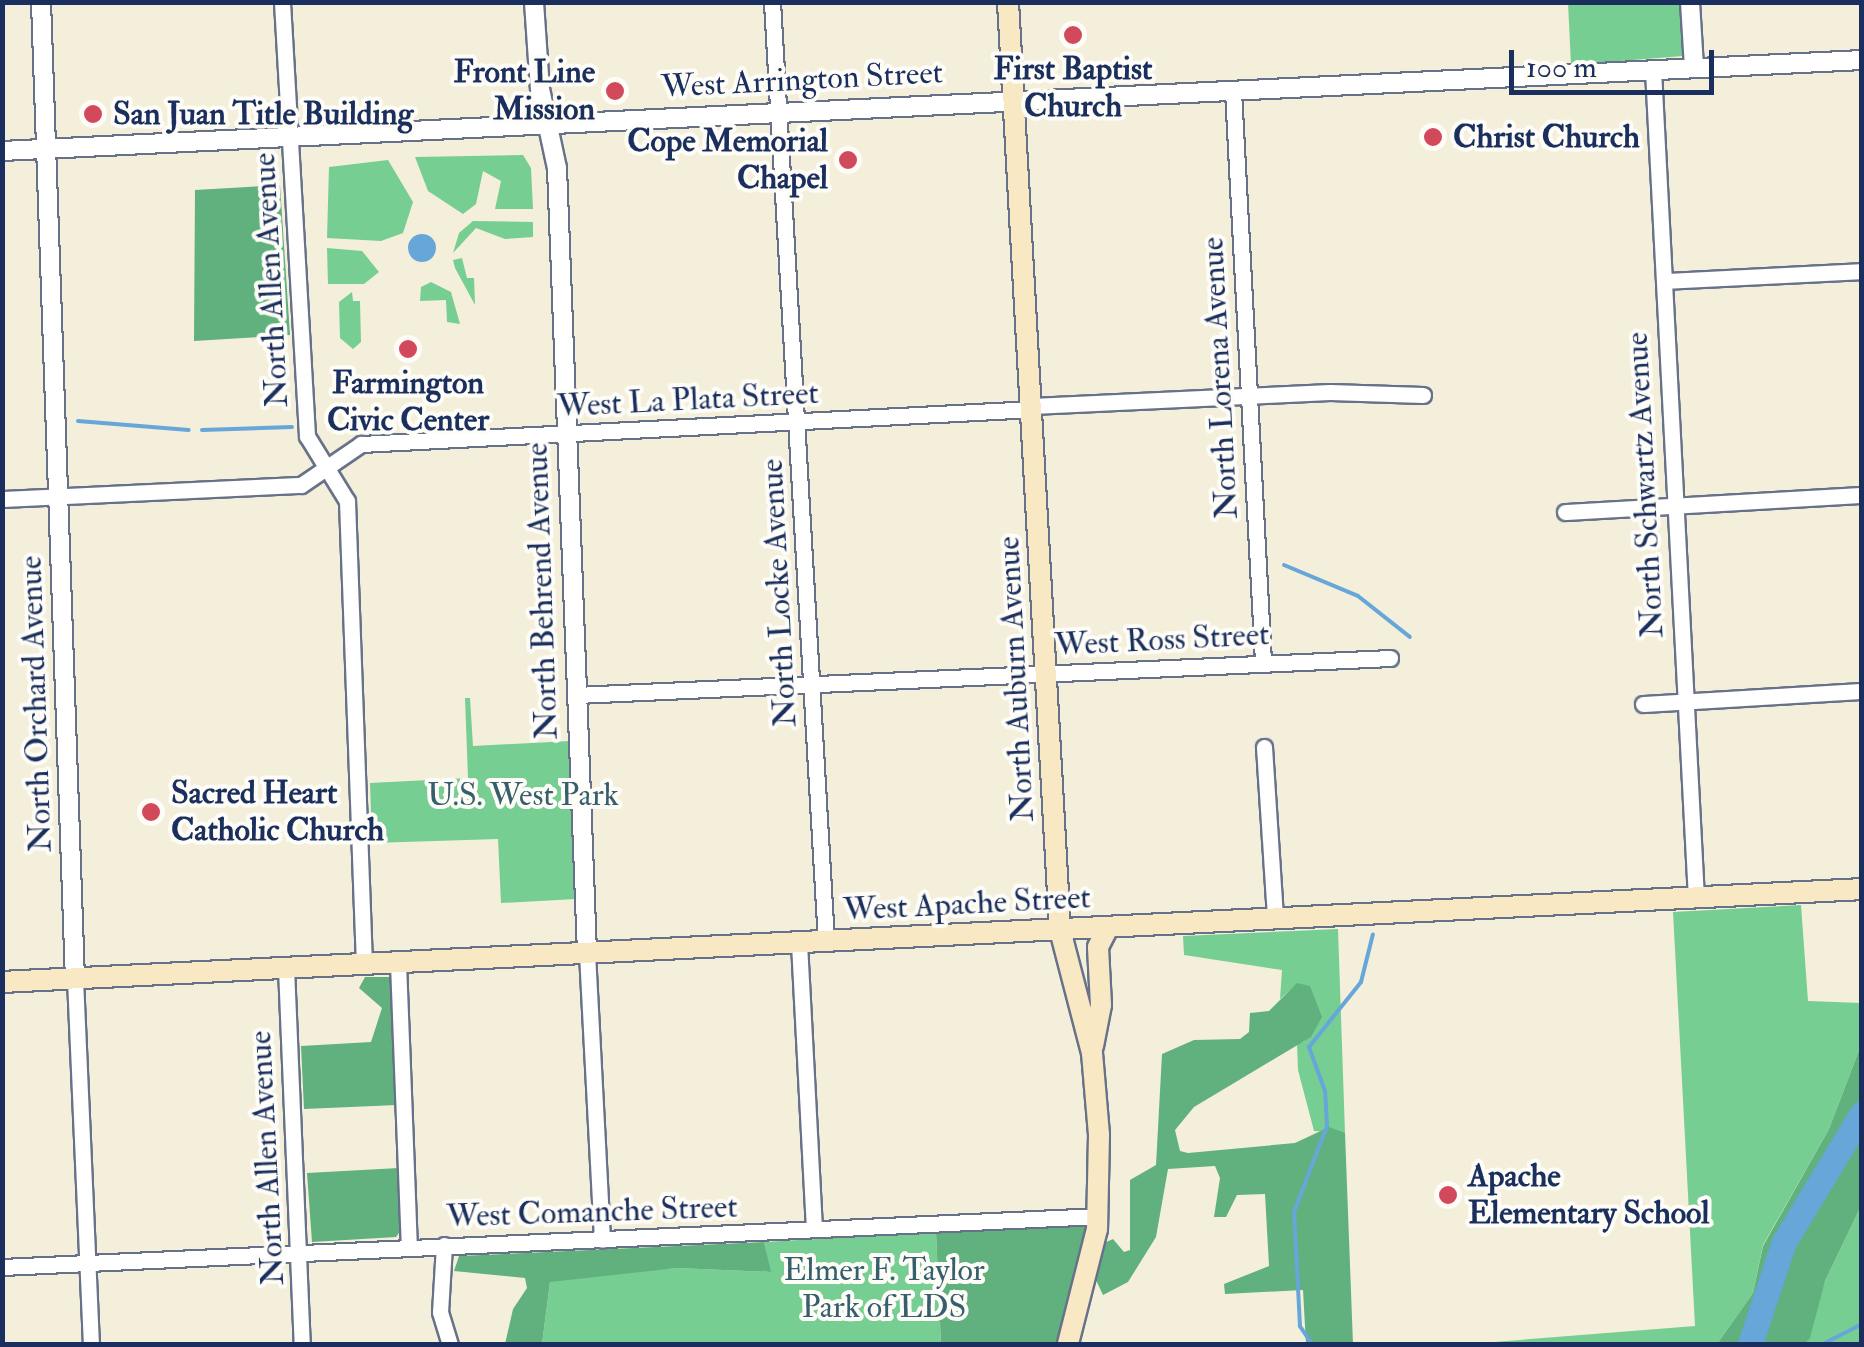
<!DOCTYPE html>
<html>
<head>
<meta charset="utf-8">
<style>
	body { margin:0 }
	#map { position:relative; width:1864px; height:1347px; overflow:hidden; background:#f4efdb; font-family:"IM FELL Double Pica",serif }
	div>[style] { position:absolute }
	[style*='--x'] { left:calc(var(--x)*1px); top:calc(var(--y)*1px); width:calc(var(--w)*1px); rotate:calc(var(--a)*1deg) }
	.green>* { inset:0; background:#76ce93 }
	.forest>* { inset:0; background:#60b17d }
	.sand>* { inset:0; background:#eeda9e }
	.water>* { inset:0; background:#67a6d9 }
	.round { border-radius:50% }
	.stream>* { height:4px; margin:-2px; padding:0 2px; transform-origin:2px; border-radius:2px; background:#67a6d9 }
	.river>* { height:25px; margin:-12.5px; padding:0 12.5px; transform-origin:12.5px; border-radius:12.5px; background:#67a6d9 }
	.roads { filter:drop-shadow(2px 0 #67728a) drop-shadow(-2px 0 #67728a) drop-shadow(0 2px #67728a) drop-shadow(0 -2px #67728a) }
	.minor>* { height:15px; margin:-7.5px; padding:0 7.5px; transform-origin:7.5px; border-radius:7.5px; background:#fff }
	.tertiary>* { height:18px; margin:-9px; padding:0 9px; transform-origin:9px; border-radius:9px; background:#fff }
	.secondary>* { height:20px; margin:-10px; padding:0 10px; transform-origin:10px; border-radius:10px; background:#f8e8c3 }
	.dots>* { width:28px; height:28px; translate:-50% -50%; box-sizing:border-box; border:5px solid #fdfcf7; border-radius:50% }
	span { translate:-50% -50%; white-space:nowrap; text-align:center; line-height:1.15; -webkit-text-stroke:8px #fdfcf7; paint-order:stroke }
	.poi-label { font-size:32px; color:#1b2f5e; font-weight:700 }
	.right { translate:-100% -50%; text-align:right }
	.left { translate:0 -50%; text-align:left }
	.street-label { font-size:32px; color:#1b2f5e }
	.park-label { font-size:32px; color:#365f6e }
	.frame { position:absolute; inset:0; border:5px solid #1b2f5e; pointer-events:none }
	.scale { position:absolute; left:1509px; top:50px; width:205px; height:45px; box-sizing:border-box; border:5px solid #1b2f5e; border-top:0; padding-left:12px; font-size:30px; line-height:35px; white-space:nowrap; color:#1b2f5e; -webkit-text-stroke:8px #fdfcf7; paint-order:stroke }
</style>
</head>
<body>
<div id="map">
	<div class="green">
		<div style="clip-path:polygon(1568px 3px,1681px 3px,1683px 56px,1571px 65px)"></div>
		<div style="clip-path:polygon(523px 155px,531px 168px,533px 209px,495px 209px,501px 181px,483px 171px,476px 204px,463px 214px,428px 191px,415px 157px)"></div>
		<div style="clip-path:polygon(388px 160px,413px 202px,403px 233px,381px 241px,327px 238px,329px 167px)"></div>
		<div style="clip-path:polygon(473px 221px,533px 222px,533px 237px,505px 239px,476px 228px,453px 253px,459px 233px)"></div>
		<div style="clip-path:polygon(327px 248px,362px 251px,379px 272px,364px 284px,328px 284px)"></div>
		<div style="clip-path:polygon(462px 258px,467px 278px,474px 278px,475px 305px,455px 268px,453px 260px)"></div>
		<div style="clip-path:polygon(431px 282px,451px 292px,460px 324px,447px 322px,446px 300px,420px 301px,421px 287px)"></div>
		<div style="clip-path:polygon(352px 292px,353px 301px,360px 301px,361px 342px,353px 349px,340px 338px,339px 302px)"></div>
		<div style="clip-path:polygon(465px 698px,470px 698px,473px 746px,570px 741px,576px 899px,501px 903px,498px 839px,372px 843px,370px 783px,468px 778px)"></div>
		<div style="clip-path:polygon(1801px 905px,1808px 1001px,1861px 1003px,1861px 1045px,1829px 1129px,1763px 1245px,1753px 1293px,1717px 1344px,1468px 1344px,1695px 1326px,1673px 912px)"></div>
		<div style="clip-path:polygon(1338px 929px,1345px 1133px,1314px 1131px,1298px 1070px,1297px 1044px,1305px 1041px,1297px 984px,1280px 999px,1282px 970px,1184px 955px,1183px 936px)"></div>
		<div style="clip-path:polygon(1861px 1206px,1861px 1344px,1804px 1344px,1825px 1281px)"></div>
		<div style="clip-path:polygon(936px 1232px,941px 1344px,542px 1344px,550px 1282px,560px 1277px,677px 1268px,770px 1272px,764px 1242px)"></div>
	</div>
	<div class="forest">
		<div style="clip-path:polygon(280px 185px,290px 335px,194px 341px,195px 190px)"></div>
		<div style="clip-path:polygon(365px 977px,392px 977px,397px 1105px,304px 1109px,301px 1046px,371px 1042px,382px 1008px,359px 988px)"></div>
		<div style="clip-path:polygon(1297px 983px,1310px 986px,1322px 1017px,1311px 1037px,1194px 1107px,1175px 1130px,1180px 1151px,1188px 1153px,1295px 1143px,1329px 1127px,1345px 1133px,1353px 1344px,1306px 1344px,1303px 1290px,1225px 1294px,1224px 1284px,1269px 1266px,1265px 1194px,1237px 1195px,1226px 1217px,1214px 1217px,1220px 1178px,1215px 1166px,1168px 1169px,1156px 1237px,1128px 1282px,1103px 1295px,1095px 1278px,1104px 1243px,1113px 1239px,1124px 1252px,1130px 1250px,1130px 1180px,1156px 1165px,1162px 1054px,1194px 1040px,1240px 1039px,1249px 1032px,1250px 1013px,1269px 1011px)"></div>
		<div style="clip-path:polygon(1861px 1045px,1861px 1107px,1777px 1248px,1745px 1344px,1717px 1344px,1753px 1293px,1763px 1246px,1829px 1129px)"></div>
		<div style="clip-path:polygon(1861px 1119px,1861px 1206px,1825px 1281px,1810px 1338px,1804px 1344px,1755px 1344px,1785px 1242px)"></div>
		<div style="clip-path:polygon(399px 1168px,402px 1229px,396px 1237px,312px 1242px,307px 1173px)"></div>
		<div style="clip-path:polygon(1086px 1226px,1059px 1344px,941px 1344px,936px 1232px)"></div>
		<div style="clip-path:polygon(764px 1242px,771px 1272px,677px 1268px,550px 1282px,542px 1344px,505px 1344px,513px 1309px,527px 1288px,525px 1278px,454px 1271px,459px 1256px)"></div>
	</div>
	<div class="sand">
		<div style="clip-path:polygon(1861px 1107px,1856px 1131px,1785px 1242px,1755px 1344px,1745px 1344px,1777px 1248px)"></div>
	</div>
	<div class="water">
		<div class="round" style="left:408px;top:234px;width:28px;height:28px"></div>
	</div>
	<div class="stream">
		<div style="--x:78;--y:421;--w:111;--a:4.6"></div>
		<div style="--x:202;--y:430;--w:90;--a:-1.9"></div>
		<div style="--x:1284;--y:565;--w:80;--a:22.7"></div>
		<div style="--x:1358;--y:596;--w:66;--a:38.3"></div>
		<div style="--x:1312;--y:1344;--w:22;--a:-124"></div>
		<div style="--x:1300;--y:1326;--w:114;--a:-93"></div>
		<div style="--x:1294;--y:1212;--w:92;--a:-69"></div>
		<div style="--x:1327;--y:1126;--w:35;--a:-93"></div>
		<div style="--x:1325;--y:1091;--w:47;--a:-110"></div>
		<div style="--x:1309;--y:1047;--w:83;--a:-51.3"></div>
		<div style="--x:1361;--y:982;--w:49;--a:-76"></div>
		<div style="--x:1823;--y:1344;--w:44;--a:-27.1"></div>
	</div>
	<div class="river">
		<div style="--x:1750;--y:1344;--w:108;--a:-71.6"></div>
		<div style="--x:1784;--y:1242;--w:151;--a:-58.8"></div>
	</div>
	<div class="roads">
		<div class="minor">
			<div style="--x:282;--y:2;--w:435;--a:86.7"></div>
			<div style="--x:307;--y:436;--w:76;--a:58.4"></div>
			<div style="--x:347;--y:501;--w:463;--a:87.9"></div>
			<div style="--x:772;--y:2;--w:941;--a:86.71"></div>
			<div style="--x:1653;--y:70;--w:829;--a:87.03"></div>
			<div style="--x:1233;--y:91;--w:572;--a:86.99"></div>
			<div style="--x:1665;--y:281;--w:197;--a:-2.9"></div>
			<div style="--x:1032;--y:406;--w:298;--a:-2.7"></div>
			<div style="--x:1330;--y:392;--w:93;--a:1.8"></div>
			<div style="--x:2;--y:499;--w:299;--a:-2.7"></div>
			<div style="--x:301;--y:485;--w:73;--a:-34.3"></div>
			<div style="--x:361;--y:444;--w:673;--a:-2.98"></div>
			<div style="--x:1565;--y:512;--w:297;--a:-3.3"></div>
			<div style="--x:576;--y:695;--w:815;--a:-2.6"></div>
			<div style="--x:1643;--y:704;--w:219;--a:-3.4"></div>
			<div style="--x:1264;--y:747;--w:172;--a:86.3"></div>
			<div style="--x:799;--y:943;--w:286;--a:87"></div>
			<div style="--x:587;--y:953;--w:287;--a:87"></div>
			<div style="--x:398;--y:963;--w:284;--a:87.8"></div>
			<div style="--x:286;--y:968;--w:376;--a:87.6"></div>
			<div style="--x:75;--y:979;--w:365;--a:87.5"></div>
			<div style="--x:444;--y:1245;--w:67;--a:93.4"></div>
			<div style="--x:440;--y:1312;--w:34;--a:73"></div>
			<div style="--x:2;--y:1267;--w:1097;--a:-2.66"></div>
		</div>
		<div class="tertiary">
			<div style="--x:41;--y:2;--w:978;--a:88.01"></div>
			<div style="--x:534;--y:2;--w:87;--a:86.1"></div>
			<div style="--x:540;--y:89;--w:81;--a:77.9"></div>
			<div style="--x:557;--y:168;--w:786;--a:87.81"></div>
			<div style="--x:1690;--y:2;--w:66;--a:86.5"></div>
			<div style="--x:2;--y:151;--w:1862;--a:-2.8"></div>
		</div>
		<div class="secondary">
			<div style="--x:1008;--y:2;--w:929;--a:86.79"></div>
			<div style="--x:1060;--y:930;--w:127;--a:75.4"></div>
			<div style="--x:1092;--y:1053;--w:82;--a:85.1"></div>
			<div style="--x:1099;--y:1135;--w:94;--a:91.2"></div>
			<div style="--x:1097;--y:1229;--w:119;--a:104.2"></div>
			<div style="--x:2;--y:982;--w:1862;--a:-2.86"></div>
			<div style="--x:1093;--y:1046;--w:42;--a:-79"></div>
			<div style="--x:1101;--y:1005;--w:58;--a:-93"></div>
			<div style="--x:1098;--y:947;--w:22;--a:-63"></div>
		</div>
	</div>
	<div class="dots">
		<div style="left:1073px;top:35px;background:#d1495b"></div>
		<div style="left:615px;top:91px;background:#d1495b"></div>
		<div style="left:93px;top:114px;background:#d1495b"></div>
		<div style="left:1433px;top:137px;background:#d1495b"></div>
		<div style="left:848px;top:160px;background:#d1495b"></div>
		<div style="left:408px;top:349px;background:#d1495b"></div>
		<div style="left:151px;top:812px;background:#d1495b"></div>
		<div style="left:1448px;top:1195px;background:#d1495b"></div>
	</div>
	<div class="poi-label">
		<span style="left:1073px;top:88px">First Baptist<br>Church</span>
		<span class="right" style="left:595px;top:91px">Front Line<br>Mission</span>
		<span class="left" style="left:113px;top:114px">San Juan Title Building</span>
		<span class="left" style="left:1453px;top:137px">Christ Church</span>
		<span class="right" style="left:828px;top:160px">Cope Memorial<br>Chapel</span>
		<span style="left:408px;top:402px">Farmington<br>Civic Center</span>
		<span class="left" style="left:171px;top:812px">Sacred Heart<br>Catholic Church</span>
		<span class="left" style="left:1468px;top:1195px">Apache<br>Elementary School</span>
	</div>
	<div class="street-label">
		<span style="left:802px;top:80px;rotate:-3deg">West Arrington Street</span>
		<span style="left:271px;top:280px;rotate:-93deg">North Allen Avenue</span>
		<span style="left:1220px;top:378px;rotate:-93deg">North Lorena Avenue</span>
		<span style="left:688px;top:400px;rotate:-3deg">West La Plata Street</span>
		<span style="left:1645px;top:485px;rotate:-93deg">North Schwartz Avenue</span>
		<span style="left:542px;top:591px;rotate:-92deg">North Behrend Avenue</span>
		<span style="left:779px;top:593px;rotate:-93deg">North Locke Avenue</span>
		<span style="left:1162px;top:640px;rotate:-3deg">West Ross Street</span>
		<span style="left:1016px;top:679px;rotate:-93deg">North Auburn Avenue</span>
		<span style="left:36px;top:704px;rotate:-92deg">North Orchard Avenue</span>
		<span style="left:967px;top:904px;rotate:-3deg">West Apache Street</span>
		<span style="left:267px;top:1158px;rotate:-93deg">North Allen Avenue</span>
		<span style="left:592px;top:1212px;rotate:-2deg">West Comanche Street</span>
	</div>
	<div class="park-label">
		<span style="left:523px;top:795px">U.S. West Park</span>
		<span style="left:884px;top:1289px">Elmer F. Taylor<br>Park of LDS</span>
	</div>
	<div class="frame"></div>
	<div class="scale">100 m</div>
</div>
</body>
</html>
